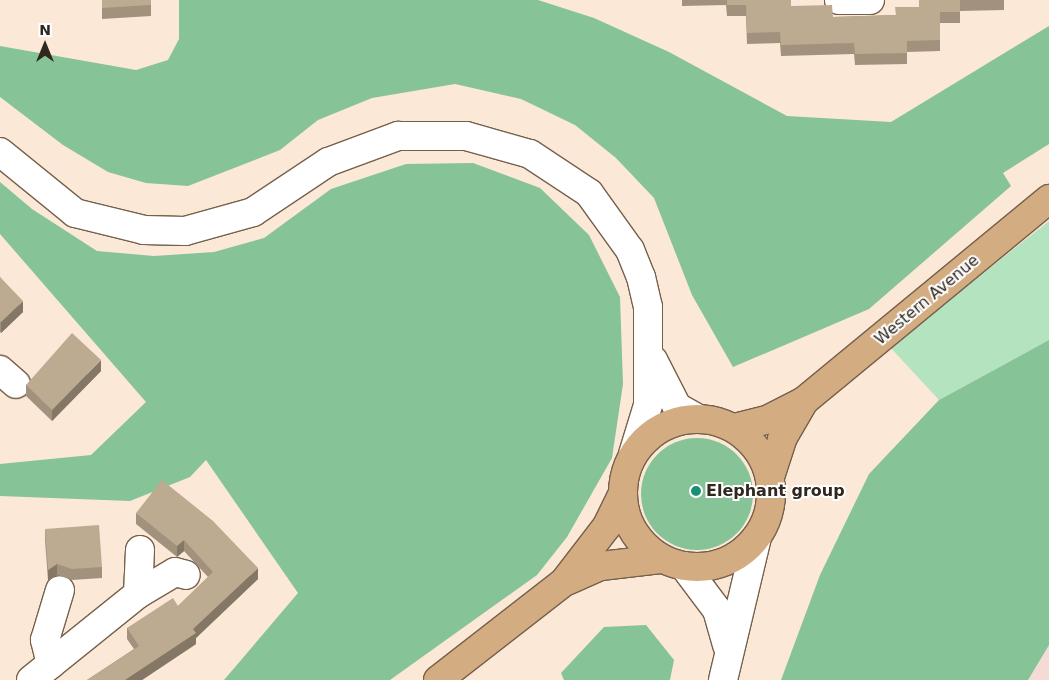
<!DOCTYPE html>
<html>
<head>
<meta charset="utf-8">
<style>
	body { margin:0 }
	#map { position:relative; width:1049px; height:680px; overflow:hidden; background:#fbe8d6; font-family:"DejaVu Sans",sans-serif }
	div>[style] { position:absolute }
	[style*='--x'] { left:calc(var(--x)*1px); top:calc(var(--y)*1px); width:calc(var(--w)*1px); rotate:calc(var(--a)*1deg) }
	.education>* { inset:0; background:#f5dbd6 }
	.green>* { inset:0; background:#b4e3c0 }
	.forest>* { inset:0; background:#86c397 }
	.round { border-radius:50% }
	.roads { filter:drop-shadow(1px 0 #75604c) drop-shadow(-1px 0 #75604c) drop-shadow(0 1px #75604c) drop-shadow(0 -1px #75604c) }
	.minor>* { height:28px; margin:-14px; padding:0 14px; transform-origin:14px; border-radius:14px; background:#fff }
	.major>* { height:28px; margin:-14px; padding:0 14px; transform-origin:14px; border-radius:14px; background:#d4ac81 }
	.major>.ring { margin:-14px; padding:0; box-sizing:content-box; background:none; border:28px solid #d4ac81; border-radius:50% }
	.wall>* { inset:0; background:#a2927d }
	.shaded-wall>* { inset:0; background:#847766 }
	.building>* { inset:0; background:#bcaa91 }
	.dots>* { width:14px; height:14px; translate:-50% -50%; box-sizing:border-box; border:2px solid #fff; border-radius:50% }
	span { translate:-50% -50%; white-space:nowrap; text-align:center; line-height:1.15; -webkit-text-stroke:4px #fff; paint-order:stroke }
	.street-label { font-size:16px; color:#30271f }
	.poi-label { font-size:16px; color:#30271f; font-weight:700 }
	.left { translate:0 -50%; text-align:left }
	.north { position:absolute; left:20px; top:20px; width:50px; height:50px; -webkit-text-stroke:4px #fff; paint-order:stroke; rotate:0deg; font-size:14px; font-weight:700; line-height:20px; text-align:center; color:#30271f }
	.north::after { content:''; display:block; margin:auto; width:18px; height:22px; background:#30271f; clip-path:polygon(50% 0,100% 100%,50% 72%,0 100%) }
</style>
</head>
<body>
<div id="map">
	<div class="education">
		<div style="clip-path:polygon(1049px 645px,1049px 680px,1028px 680px,1027px 676px)"></div>
	</div>
	<div class="green">
		<div style="clip-path:polygon(1049px 221px,1049px 340px,939px 400px,890px 347px)"></div>
	</div>
	<div class="forest">
		<div style="clip-path:polygon(179px 0,538px 0,594px 18px,669px 52px,787px 116px,891px 122px,1049px 26px,1049px 144px,1003px 173px,1011px 186px,869px 309px,733px 367px,692px 295px,654px 198px,616px 158px,575px 125px,521px 99px,455px 84px,372px 98px,318px 120px,280px 150px,188px 186px,146px 183px,108px 172px,63px 145px,0 97px,0 46px,136px 70px,168px 60px,179px 39px)"></div>
		<div style="clip-path:polygon(473px 163px,540px 188px,589px 235px,620px 297px,623px 384px,612px 458px,567px 537px,537px 575px,390px 680px,224px 680px,298px 593px,206px 460px,190px 477px,130px 501px,0 496px,0 464px,91px 455px,146px 402px,0 234px,0 182px,32px 209px,97px 251px,154px 256px,214px 252px,264px 238px,331px 189px,406px 164px)"></div>
		<div style="clip-path:polygon(1049px 340px,1049px 645px,1028px 680px,781px 680px,820px 575px,869px 474px,939px 400px)"></div>
		<div class="round" style="left:641px;top:438px;width:112px;height:112px"></div>
		<div style="clip-path:polygon(646px 625px,674px 660px,670px 680px,564px 680px,561px 673px,604px 627px)"></div>
	</div>
	<div class="roads">
		<div class="minor">
			<div style="--x:839;--y:0;--w:31;--a:0"></div>
			<div style="--x:0;--y:152;--w:97;--a:39.1"></div>
			<div style="--x:75;--y:213;--w:71;--a:13.8"></div>
			<div style="--x:144;--y:230;--w:41;--a:1.4"></div>
			<div style="--x:185;--y:231;--w:71;--a:-15.6"></div>
			<div style="--x:253;--y:212;--w:90;--a:-33.7"></div>
			<div style="--x:328;--y:162;--w:75;--a:-20.4"></div>
			<div style="--x:398;--y:136;--w:68;--a:0"></div>
			<div style="--x:466;--y:136;--w:66;--a:15.7"></div>
			<div style="--x:530;--y:154;--w:71;--a:33.5"></div>
			<div style="--x:589;--y:193;--w:70;--a:54.3"></div>
			<div style="--x:630;--y:250;--w:29;--a:68"></div>
			<div style="--x:641;--y:277;--w:31;--a:77"></div>
			<div style="--x:648;--y:307;--w:98;--a:90"></div>
			<div style="--x:648;--y:405;--w:51;--a:107"></div>
			<div style="--x:653;--y:360;--w:53;--a:62.9"></div>
			<div style="--x:677;--y:407;--w:23;--a:29"></div>
			<div style="--x:0;--y:370;--w:21;--a:41"></div>
			<div style="--x:684;--y:566;--w:55;--a:53.1"></div>
			<div style="--x:717;--y:610;--w:37;--a:74"></div>
			<div style="--x:138;--y:594;--w:43;--a:-30.7"></div>
			<div style="--x:175;--y:572;--w:11;--a:15"></div>
			<div style="--x:51;--y:664;--w:25;--a:-104"></div>
			<div style="--x:45;--y:640;--w:52;--a:-73.3"></div>
			<div style="--x:31;--y:680;--w:137;--a:-38.8"></div>
			<div style="--x:138;--y:594;--w:44;--a:-87.4"></div>
			<div style="--x:723;--y:680;--w:147;--a:-76.6"></div>
		</div>
		<div class="major">
			<div class="ring" style="left:623px;top:419px;width:120px;height:120px"></div>
			<div style="--x:734;--y:428;--w:36;--a:-14"></div>
			<div style="--x:769;--y:419;--w:39;--a:-27"></div>
			<div style="--x:804;--y:401;--w:318;--a:-39.5"></div>
			<div style="--x:770;--y:477;--w:40;--a:-72"></div>
			<div style="--x:782;--y:439;--w:44;--a:-59.9"></div>
			<div style="--x:569;--y:580;--w:35;--a:-24"></div>
			<div style="--x:601;--y:566;--w:60;--a:-6.7"></div>
			<div style="--x:438;--y:680;--w:160;--a:-37.9"></div>
			<div style="--x:564;--y:582;--w:71;--a:-52.5"></div>
			<div style="--x:607;--y:526;--w:34;--a:-64"></div>
		</div>
	</div>
	<div class="wall">
		<div style="clip-path:polygon(102px 0,151px 0,151px 16px,102px 19px)"></div>
		<div style="clip-path:polygon(682px 0,791px 0,791px 6px,833px 17px,895px 15px,919px 7px,919px 0,1004px 0,1004px 10px,960px 11px,960px 23px,940px 23px,940px 51px,907px 52px,907px 64px,855px 65px,854px 54px,781px 56px,780px 43px,747px 44px,746px 16px,727px 16px,726px 5px,682px 6px)"></div>
		<div style="clip-path:polygon(0 277px,23px 312px,1px 333px,0 332px)"></div>
		<div style="clip-path:polygon(101px 371px,52px 421px,26px 396px,26px 385px)"></div>
		<div style="clip-path:polygon(136px 513px,258px 579px,196px 638px,196px 644px,142px 680px,87px 680px,134px 649px,127px 639px,127px 628px,178px 606px,208px 577px,184px 551px,177px 557px,136px 524px)"></div>
		<div style="clip-path:polygon(45px 529px,102px 567px,102px 578px,72px 580px,57px 575px,48px 581px,45px 540px)"></div>
	</div>
	<div class="shaded-wall">
		<div style="clip-path:polygon(23px 301px,23px 312px,1px 333px,1px 322px)"></div>
		<div style="clip-path:polygon(101px 360px,101px 371px,52px 421px,52px 410px)"></div>
		<div style="clip-path:polygon(184px 540px,184px 551px,177px 557px,177px 546px)"></div>
		<div style="clip-path:polygon(57px 564px,57px 575px,48px 581px,48px 570px)"></div>
		<div style="clip-path:polygon(258px 568px,258px 579px,196px 638px,196px 644px,142px 680px,125px 680px,193px 629px)"></div>
	</div>
	<div class="building">
		<div style="clip-path:polygon(102px 0,151px 0,151px 5px,102px 8px)"></div>
		<div style="clip-path:polygon(727px 0,791px 0,791px 6px,832px 5px,833px 17px,896px 15px,895px 7px,919px 7px,919px 0,960px 0,960px 12px,940px 12px,940px 40px,907px 41px,907px 53px,855px 54px,854px 43px,781px 45px,780px 32px,747px 33px,746px 5px,727px 5px)"></div>
		<div style="clip-path:polygon(0 277px,23px 301px,1px 322px,0 321px)"></div>
		<div style="clip-path:polygon(72px 333px,101px 360px,52px 410px,26px 385px)"></div>
		<div style="clip-path:polygon(162px 480px,213px 521px,258px 568px,193px 629px,196px 633px,125px 680px,87px 680px,139px 646px,127px 628px,173px 598px,178px 606px,213px 572px,184px 540px,177px 546px,136px 513px)"></div>
		<div style="clip-path:polygon(99px 525px,102px 567px,72px 569px,57px 564px,48px 570px,45px 529px)"></div>
	</div>
	<div class="dots">
		<div style="left:696px;top:491px;background:#199074"></div>
	</div>
	<div class="street-label">
		<span style="left:927px;top:300px;rotate:-40deg">Western Avenue</span>
	</div>
	<div class="poi-label">
		<span class="left" style="left:706px;top:491px">Elephant group</span>
	</div>
	<div class="north">N</div>
</div>
</body>
</html>
